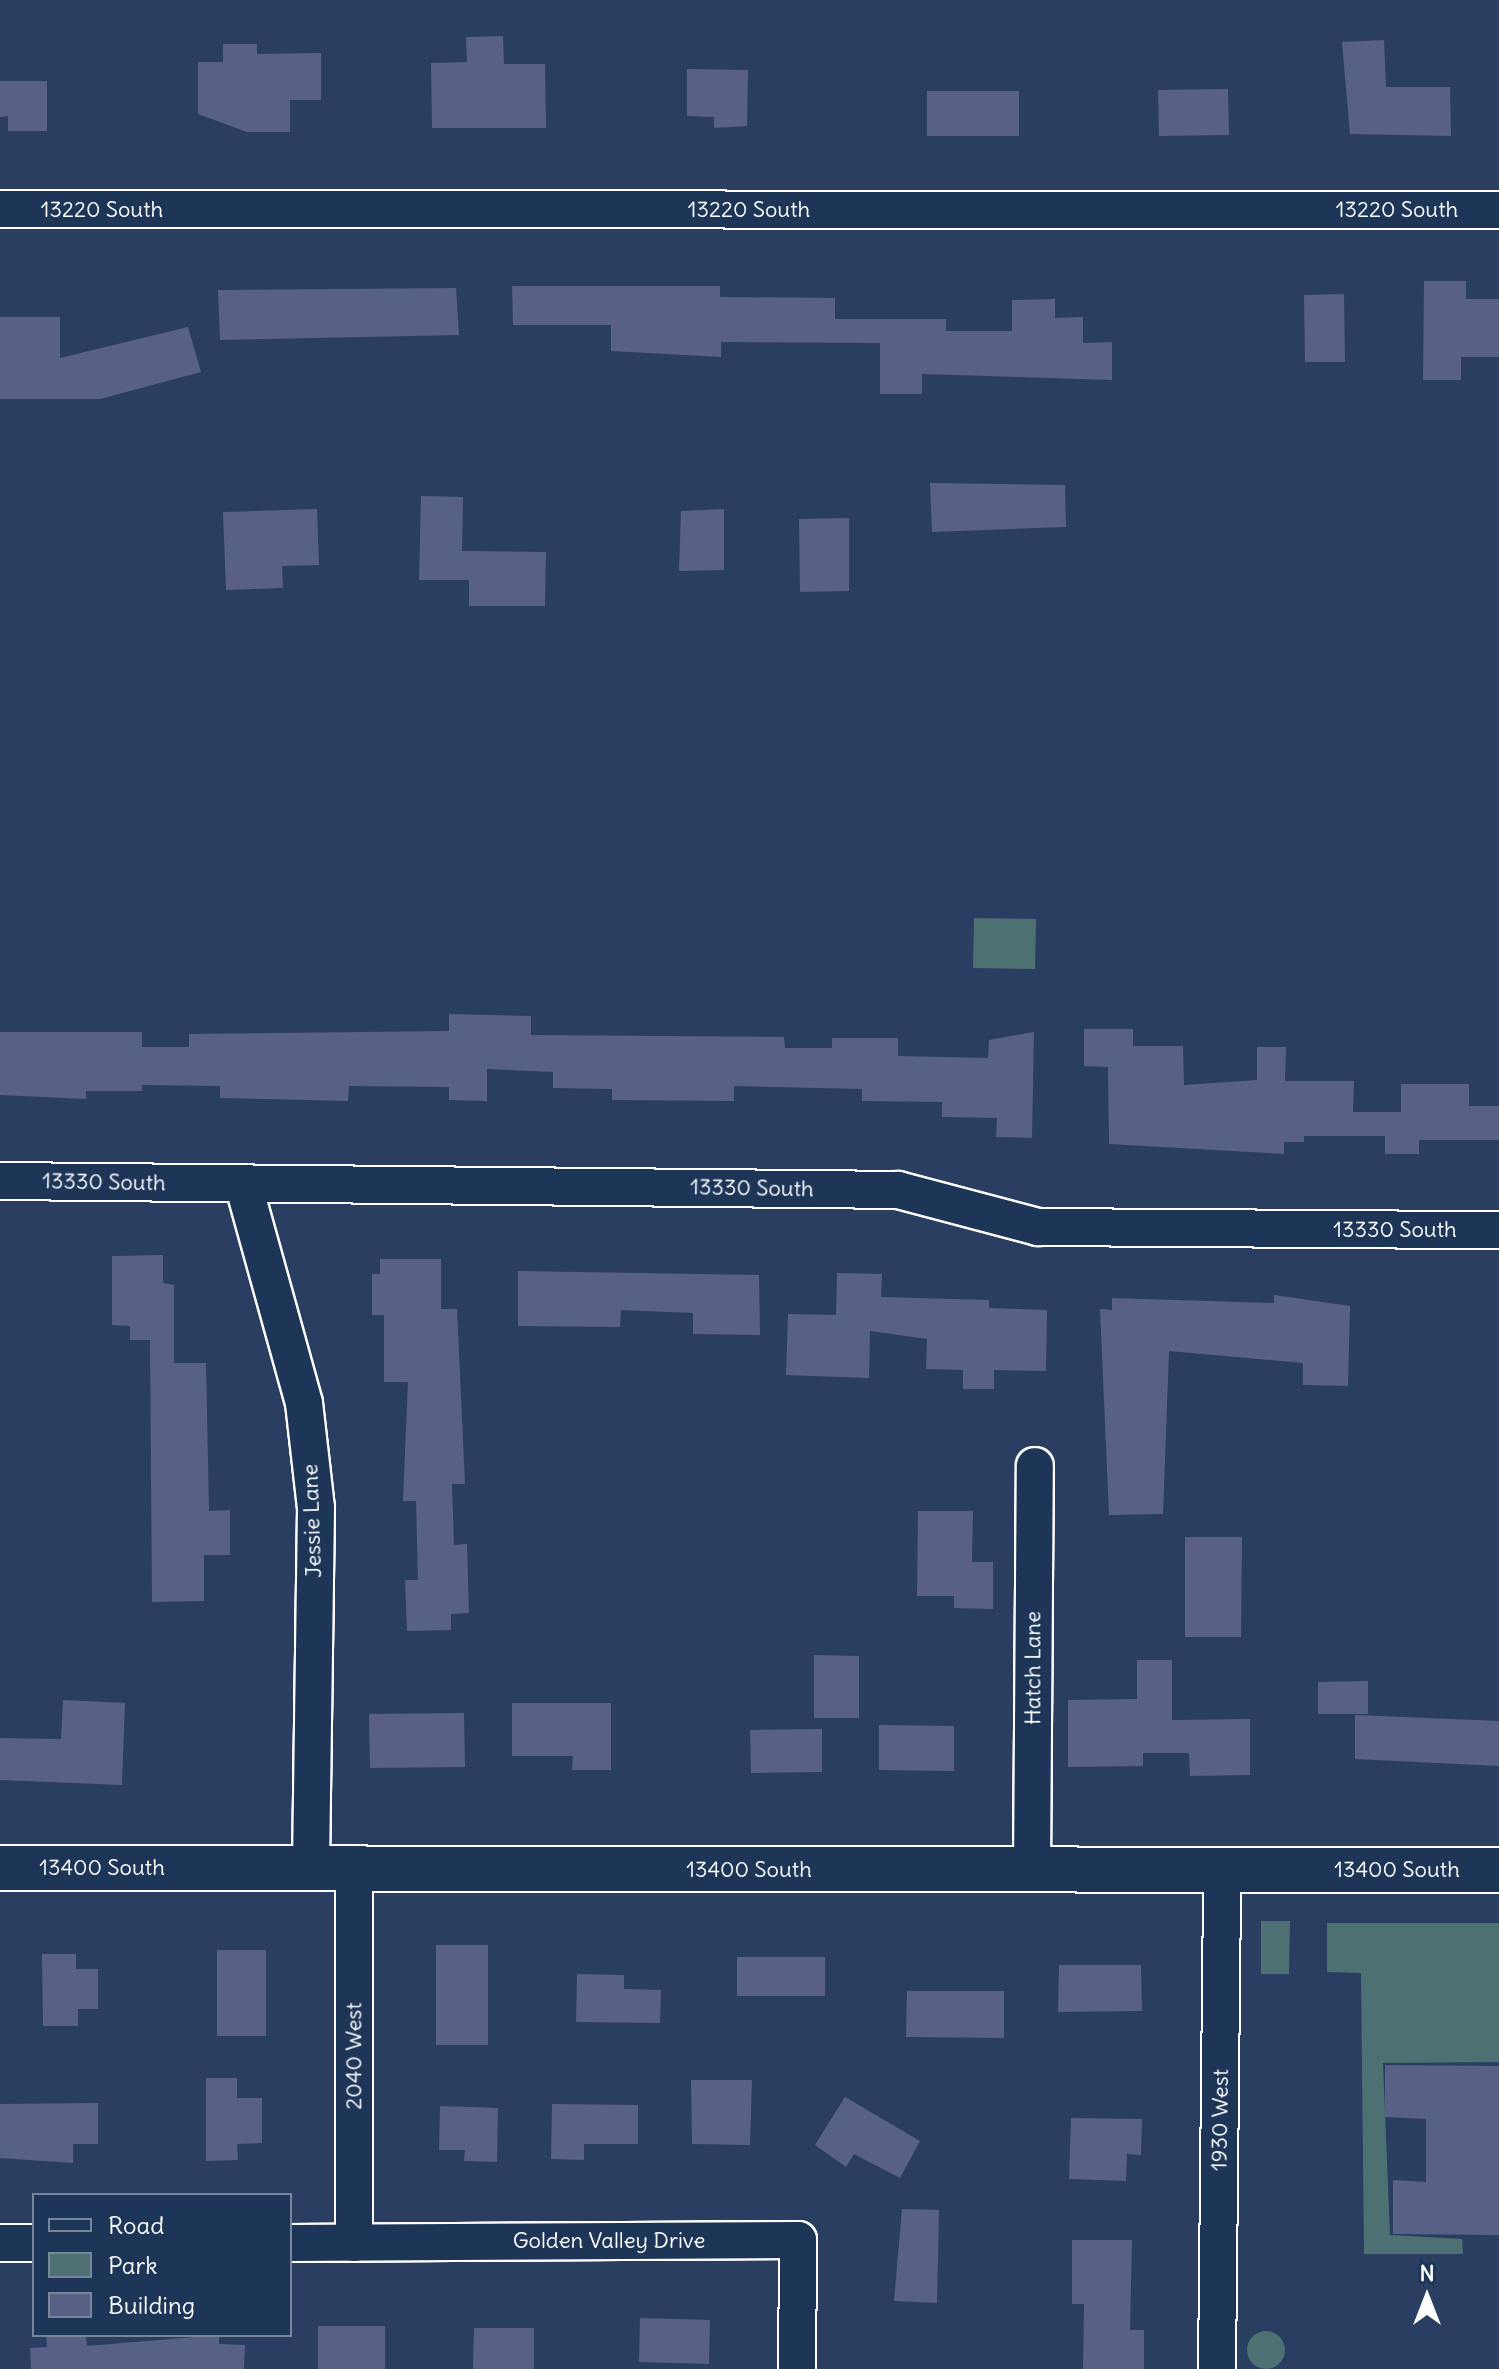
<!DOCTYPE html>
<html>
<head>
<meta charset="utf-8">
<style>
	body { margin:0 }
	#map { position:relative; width:1499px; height:2369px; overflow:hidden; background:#293e60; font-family:Delius,sans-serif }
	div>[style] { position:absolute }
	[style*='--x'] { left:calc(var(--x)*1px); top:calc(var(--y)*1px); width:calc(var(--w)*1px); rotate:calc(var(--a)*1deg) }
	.green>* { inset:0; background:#4d7172 }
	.round { border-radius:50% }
	.building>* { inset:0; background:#596086 }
	.roads { filter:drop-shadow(2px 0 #fff) drop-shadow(-2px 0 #fff) drop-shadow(0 2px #fff) drop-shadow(0 -2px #fff) }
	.minor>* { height:36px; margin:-18px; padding:0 18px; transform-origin:18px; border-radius:18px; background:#1d3557 }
	.tertiary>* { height:44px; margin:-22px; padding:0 22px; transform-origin:22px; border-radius:22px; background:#1d3557 }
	span { translate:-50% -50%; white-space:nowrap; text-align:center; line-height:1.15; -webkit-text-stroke:7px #1d3557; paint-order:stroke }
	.street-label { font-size:22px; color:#fff }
	.legend { position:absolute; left:32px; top:2193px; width:260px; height:144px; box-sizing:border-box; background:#1d3557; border:2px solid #77869a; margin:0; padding:10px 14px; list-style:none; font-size:24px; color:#fff }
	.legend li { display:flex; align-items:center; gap:16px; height:40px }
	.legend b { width:40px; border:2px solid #77869a }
	.north { position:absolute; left:1387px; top:2257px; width:80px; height:80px; -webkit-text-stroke:6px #1d3557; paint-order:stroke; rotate:0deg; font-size:22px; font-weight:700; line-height:32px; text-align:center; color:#fff }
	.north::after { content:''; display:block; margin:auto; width:28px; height:36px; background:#fff; clip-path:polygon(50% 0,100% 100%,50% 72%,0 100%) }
</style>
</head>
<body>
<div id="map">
	<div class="green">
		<div style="clip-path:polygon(974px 918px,1036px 919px,1035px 969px,973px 968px)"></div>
		<div style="clip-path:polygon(1261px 1921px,1290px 1921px,1289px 1974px,1261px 1974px)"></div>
		<div style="clip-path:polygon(1327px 1923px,1499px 1923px,1499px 2062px,1383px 2063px,1390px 2235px,1462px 2239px,1463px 2254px,1364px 2254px,1361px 1973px,1327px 1972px)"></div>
		<div class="round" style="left:1247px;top:2331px;width:38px;height:38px"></div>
	</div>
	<div class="building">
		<div style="clip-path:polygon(503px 36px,504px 64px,545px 64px,546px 128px,432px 128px,431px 63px,467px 62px,466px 37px)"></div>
		<div style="clip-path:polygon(1384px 40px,1386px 87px,1450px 87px,1451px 136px,1350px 134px,1342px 42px)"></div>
		<div style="clip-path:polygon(223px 44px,257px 44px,257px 54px,321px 53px,321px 100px,290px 100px,290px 132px,247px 132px,198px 114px,198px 62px,223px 62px)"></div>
		<div style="clip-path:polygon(687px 69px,748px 70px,747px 126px,714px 128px,714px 117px,687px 116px)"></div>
		<div style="clip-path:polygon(0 81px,47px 81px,47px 131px,8px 131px,8px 116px,0 117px)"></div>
		<div style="clip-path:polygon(1228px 89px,1229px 135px,1159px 136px,1158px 90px)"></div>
		<div style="clip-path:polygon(927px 91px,1019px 91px,1019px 136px,927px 136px)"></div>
		<div style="clip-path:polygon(1424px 281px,1466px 281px,1466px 299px,1499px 299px,1499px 357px,1461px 357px,1461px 380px,1423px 380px)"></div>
		<div style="clip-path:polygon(512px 286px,720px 286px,720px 297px,835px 298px,835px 319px,946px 319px,946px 331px,1012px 331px,1012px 300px,1055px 299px,1055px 318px,1083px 317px,1083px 343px,1112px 342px,1112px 380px,922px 374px,922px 394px,880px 394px,880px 343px,721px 342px,721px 357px,611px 351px,611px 325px,513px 325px)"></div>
		<div style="clip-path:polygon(456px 288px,459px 335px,220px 340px,218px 290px)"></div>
		<div style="clip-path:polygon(1344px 294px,1345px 362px,1305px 362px,1304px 295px)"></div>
		<div style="clip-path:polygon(0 317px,60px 317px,60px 358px,188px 327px,201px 372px,100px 399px,0 399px)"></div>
		<div style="clip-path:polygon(930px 483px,1065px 485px,1066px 527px,932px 532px)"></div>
		<div style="clip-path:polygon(421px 496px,463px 497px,462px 551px,546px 552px,545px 606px,469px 606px,469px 580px,419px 580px)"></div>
		<div style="clip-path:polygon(317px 509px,319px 565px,282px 566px,283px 588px,226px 590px,223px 512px)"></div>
		<div style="clip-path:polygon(724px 509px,724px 570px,679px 571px,681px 511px)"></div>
		<div style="clip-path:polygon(849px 518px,849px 591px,800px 592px,799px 519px)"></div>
		<div style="clip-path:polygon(449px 1014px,531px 1016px,531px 1035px,784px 1037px,785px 1048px,832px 1048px,832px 1038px,898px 1038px,898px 1056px,988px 1058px,989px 1040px,1034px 1032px,1032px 1138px,996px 1137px,997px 1118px,942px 1117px,942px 1102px,862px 1101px,862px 1089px,734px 1086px,734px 1101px,612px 1100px,612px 1089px,553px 1088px,553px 1072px,487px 1069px,487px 1101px,449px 1100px,449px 1087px,349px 1086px,348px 1101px,220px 1098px,220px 1086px,142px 1085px,142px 1091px,86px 1091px,86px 1099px,0 1095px,0 1032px,142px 1032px,142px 1047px,189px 1047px,189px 1034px,449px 1031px)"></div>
		<div style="clip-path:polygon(1084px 1029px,1133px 1029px,1133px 1046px,1183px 1046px,1184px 1085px,1257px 1080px,1257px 1047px,1286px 1047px,1285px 1081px,1354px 1081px,1353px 1112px,1401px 1112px,1401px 1084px,1469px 1084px,1469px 1106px,1499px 1106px,1499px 1140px,1419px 1140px,1419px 1154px,1385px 1154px,1385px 1136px,1304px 1136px,1304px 1142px,1284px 1142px,1284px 1154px,1109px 1144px,1108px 1067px,1084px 1066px)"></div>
		<div style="clip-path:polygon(163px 1255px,163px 1283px,174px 1285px,174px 1363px,206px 1363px,209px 1511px,230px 1510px,230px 1555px,204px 1555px,204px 1601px,152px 1602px,150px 1340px,130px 1340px,130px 1326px,112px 1325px,112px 1256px)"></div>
		<div style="clip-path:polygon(380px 1259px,441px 1259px,441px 1309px,457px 1309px,465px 1484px,452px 1484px,454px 1545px,467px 1544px,469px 1613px,451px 1614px,451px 1630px,407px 1631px,405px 1580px,418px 1580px,416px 1501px,403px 1501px,408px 1382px,384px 1382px,384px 1315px,372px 1315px,372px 1274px,380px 1274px)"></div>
		<div style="clip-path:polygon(518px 1271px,759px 1275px,760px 1335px,693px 1334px,693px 1313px,621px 1310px,620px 1327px,518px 1326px)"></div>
		<div style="clip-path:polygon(837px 1273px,882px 1274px,881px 1297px,989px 1300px,989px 1308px,1047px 1310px,1046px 1371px,994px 1370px,994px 1389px,963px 1389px,963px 1370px,926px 1369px,927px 1339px,870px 1331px,869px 1378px,786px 1375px,788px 1314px,836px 1315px)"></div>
		<div style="clip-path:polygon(1274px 1295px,1350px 1306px,1348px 1386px,1303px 1385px,1303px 1363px,1169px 1351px,1163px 1514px,1109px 1515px,1100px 1309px,1112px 1310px,1112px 1298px,1274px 1303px)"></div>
		<div style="clip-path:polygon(918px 1511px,973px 1511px,972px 1562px,993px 1562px,993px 1609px,954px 1608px,954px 1596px,917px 1596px)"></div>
		<div style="clip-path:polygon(1185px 1537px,1242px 1537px,1241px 1637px,1185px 1637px)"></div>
		<div style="clip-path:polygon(814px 1655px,859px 1656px,859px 1718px,814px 1718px)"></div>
		<div style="clip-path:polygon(1137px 1660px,1172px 1660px,1172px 1720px,1250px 1719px,1250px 1775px,1190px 1776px,1189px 1753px,1143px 1753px,1143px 1766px,1068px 1767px,1068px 1700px,1137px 1699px)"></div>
		<div style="clip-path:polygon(1368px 1681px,1368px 1714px,1318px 1714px,1318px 1682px)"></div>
		<div style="clip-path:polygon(63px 1700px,125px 1703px,122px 1785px,0 1780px,0 1738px,61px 1739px)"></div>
		<div style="clip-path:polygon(512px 1703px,611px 1703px,611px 1770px,572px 1770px,573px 1756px,512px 1756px)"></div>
		<div style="clip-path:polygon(464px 1713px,465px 1767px,370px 1768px,369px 1714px)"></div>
		<div style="clip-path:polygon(1355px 1715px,1499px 1721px,1499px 1766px,1355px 1759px)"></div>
		<div style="clip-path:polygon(879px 1725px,954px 1726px,954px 1771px,879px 1770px)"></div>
		<div style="clip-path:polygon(822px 1729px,822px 1772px,751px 1773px,750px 1730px)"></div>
		<div style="clip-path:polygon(436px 1945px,488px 1945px,488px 2045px,436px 2045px)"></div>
		<div style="clip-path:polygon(217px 1950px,266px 1950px,266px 2036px,217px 2036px)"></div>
		<div style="clip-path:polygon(42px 1954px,76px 1954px,76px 1969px,98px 1969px,98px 2009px,78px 2009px,78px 2026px,43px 2026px)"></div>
		<div style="clip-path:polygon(737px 1957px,825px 1957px,825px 1996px,737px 1996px)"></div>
		<div style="clip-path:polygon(1059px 1965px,1141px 1965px,1142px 2011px,1058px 2012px)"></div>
		<div style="clip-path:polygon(577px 1974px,624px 1975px,624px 1989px,661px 1990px,660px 2023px,576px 2022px)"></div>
		<div style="clip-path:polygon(907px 1991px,1004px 1991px,1004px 2038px,906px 2037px)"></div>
		<div style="clip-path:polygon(1385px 2065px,1499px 2066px,1499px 2235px,1393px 2234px,1393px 2180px,1426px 2182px,1426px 2119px,1385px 2117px)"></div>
		<div style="clip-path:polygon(206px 2078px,237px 2078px,237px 2098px,262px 2098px,262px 2143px,237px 2144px,238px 2160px,206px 2161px)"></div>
		<div style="clip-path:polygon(691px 2080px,752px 2080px,750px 2145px,692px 2144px)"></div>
		<div style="clip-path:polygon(845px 2097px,920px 2141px,900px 2178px,854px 2154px,846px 2167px,815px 2145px)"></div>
		<div style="clip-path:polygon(98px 2103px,98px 2144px,73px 2144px,73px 2163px,0 2158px,0 2104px)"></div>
		<div style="clip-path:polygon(552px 2104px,638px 2105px,638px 2144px,584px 2144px,584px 2160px,551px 2159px)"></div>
		<div style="clip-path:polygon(440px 2106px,498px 2108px,497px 2162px,464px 2161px,465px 2150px,439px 2150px)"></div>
		<div style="clip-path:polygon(1071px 2118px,1142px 2119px,1141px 2155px,1127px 2154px,1126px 2181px,1069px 2179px)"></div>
		<div style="clip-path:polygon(902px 2209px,939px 2210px,937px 2303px,894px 2301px)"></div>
		<div style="clip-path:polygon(1072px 2240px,1132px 2240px,1130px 2330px,1144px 2330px,1144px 2369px,1083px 2369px,1084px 2304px,1072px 2304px)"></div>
		<div style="clip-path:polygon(640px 2318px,710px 2320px,709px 2364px,639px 2362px)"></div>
		<div style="clip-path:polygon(318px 2326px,385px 2326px,385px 2369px,318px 2369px)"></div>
		<div style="clip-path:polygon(474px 2328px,534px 2328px,534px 2369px,473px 2369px)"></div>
		<div style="clip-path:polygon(46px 2335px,86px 2335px,87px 2346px,219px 2335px,219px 2344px,245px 2345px,244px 2369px,31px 2369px,30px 2348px,47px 2347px)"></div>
	</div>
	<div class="roads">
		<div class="minor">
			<div style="--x:0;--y:209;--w:1499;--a:0.04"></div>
			<div style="--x:0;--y:1181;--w:898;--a:0.57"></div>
			<div style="--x:898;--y:1190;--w:145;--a:14.8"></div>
			<div style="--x:1038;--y:1227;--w:461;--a:0.4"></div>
			<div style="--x:243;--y:1183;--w:228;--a:74.5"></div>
			<div style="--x:304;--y:1403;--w:106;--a:83.5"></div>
			<div style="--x:316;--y:1508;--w:359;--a:90.8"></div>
			<div style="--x:1032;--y:1870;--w:404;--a:-89.6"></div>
			<div style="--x:0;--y:2243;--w:34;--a:0"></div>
			<div style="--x:290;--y:2243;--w:508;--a:-0.34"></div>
			<div style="--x:798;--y:2240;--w:129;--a:90.4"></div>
			<div style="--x:354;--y:2243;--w:375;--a:-90"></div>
			<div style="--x:1217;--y:2369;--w:499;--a:-89.4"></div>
		</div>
		<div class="tertiary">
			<div style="--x:0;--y:1868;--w:1499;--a:0.08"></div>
		</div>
	</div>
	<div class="street-label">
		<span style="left:102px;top:210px">13220 South</span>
		<span style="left:749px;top:210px">13220 South</span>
		<span style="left:1397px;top:210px">13220 South</span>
		<span style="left:104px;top:1182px;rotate:1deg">13330 South</span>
		<span style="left:752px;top:1188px;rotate:1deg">13330 South</span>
		<span style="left:1395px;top:1230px">13330 South</span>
		<span style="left:312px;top:1521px;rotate:-92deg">Jessie Lane</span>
		<span style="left:1033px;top:1668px;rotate:-90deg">Hatch Lane</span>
		<span style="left:102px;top:1868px">13400 South</span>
		<span style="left:749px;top:1870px">13400 South</span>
		<span style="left:1397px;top:1870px">13400 South</span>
		<span style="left:354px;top:2056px;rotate:-90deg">2040 West</span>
		<span style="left:1220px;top:2120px;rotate:-89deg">1930 West</span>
		<span style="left:609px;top:2241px">Golden Valley Drive</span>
	</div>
	<ul class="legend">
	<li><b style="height:10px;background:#1d3557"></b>Road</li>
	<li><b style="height:22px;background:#4d7172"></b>Park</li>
	<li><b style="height:22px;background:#596086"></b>Building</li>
	</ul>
	<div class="north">N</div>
</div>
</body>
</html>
